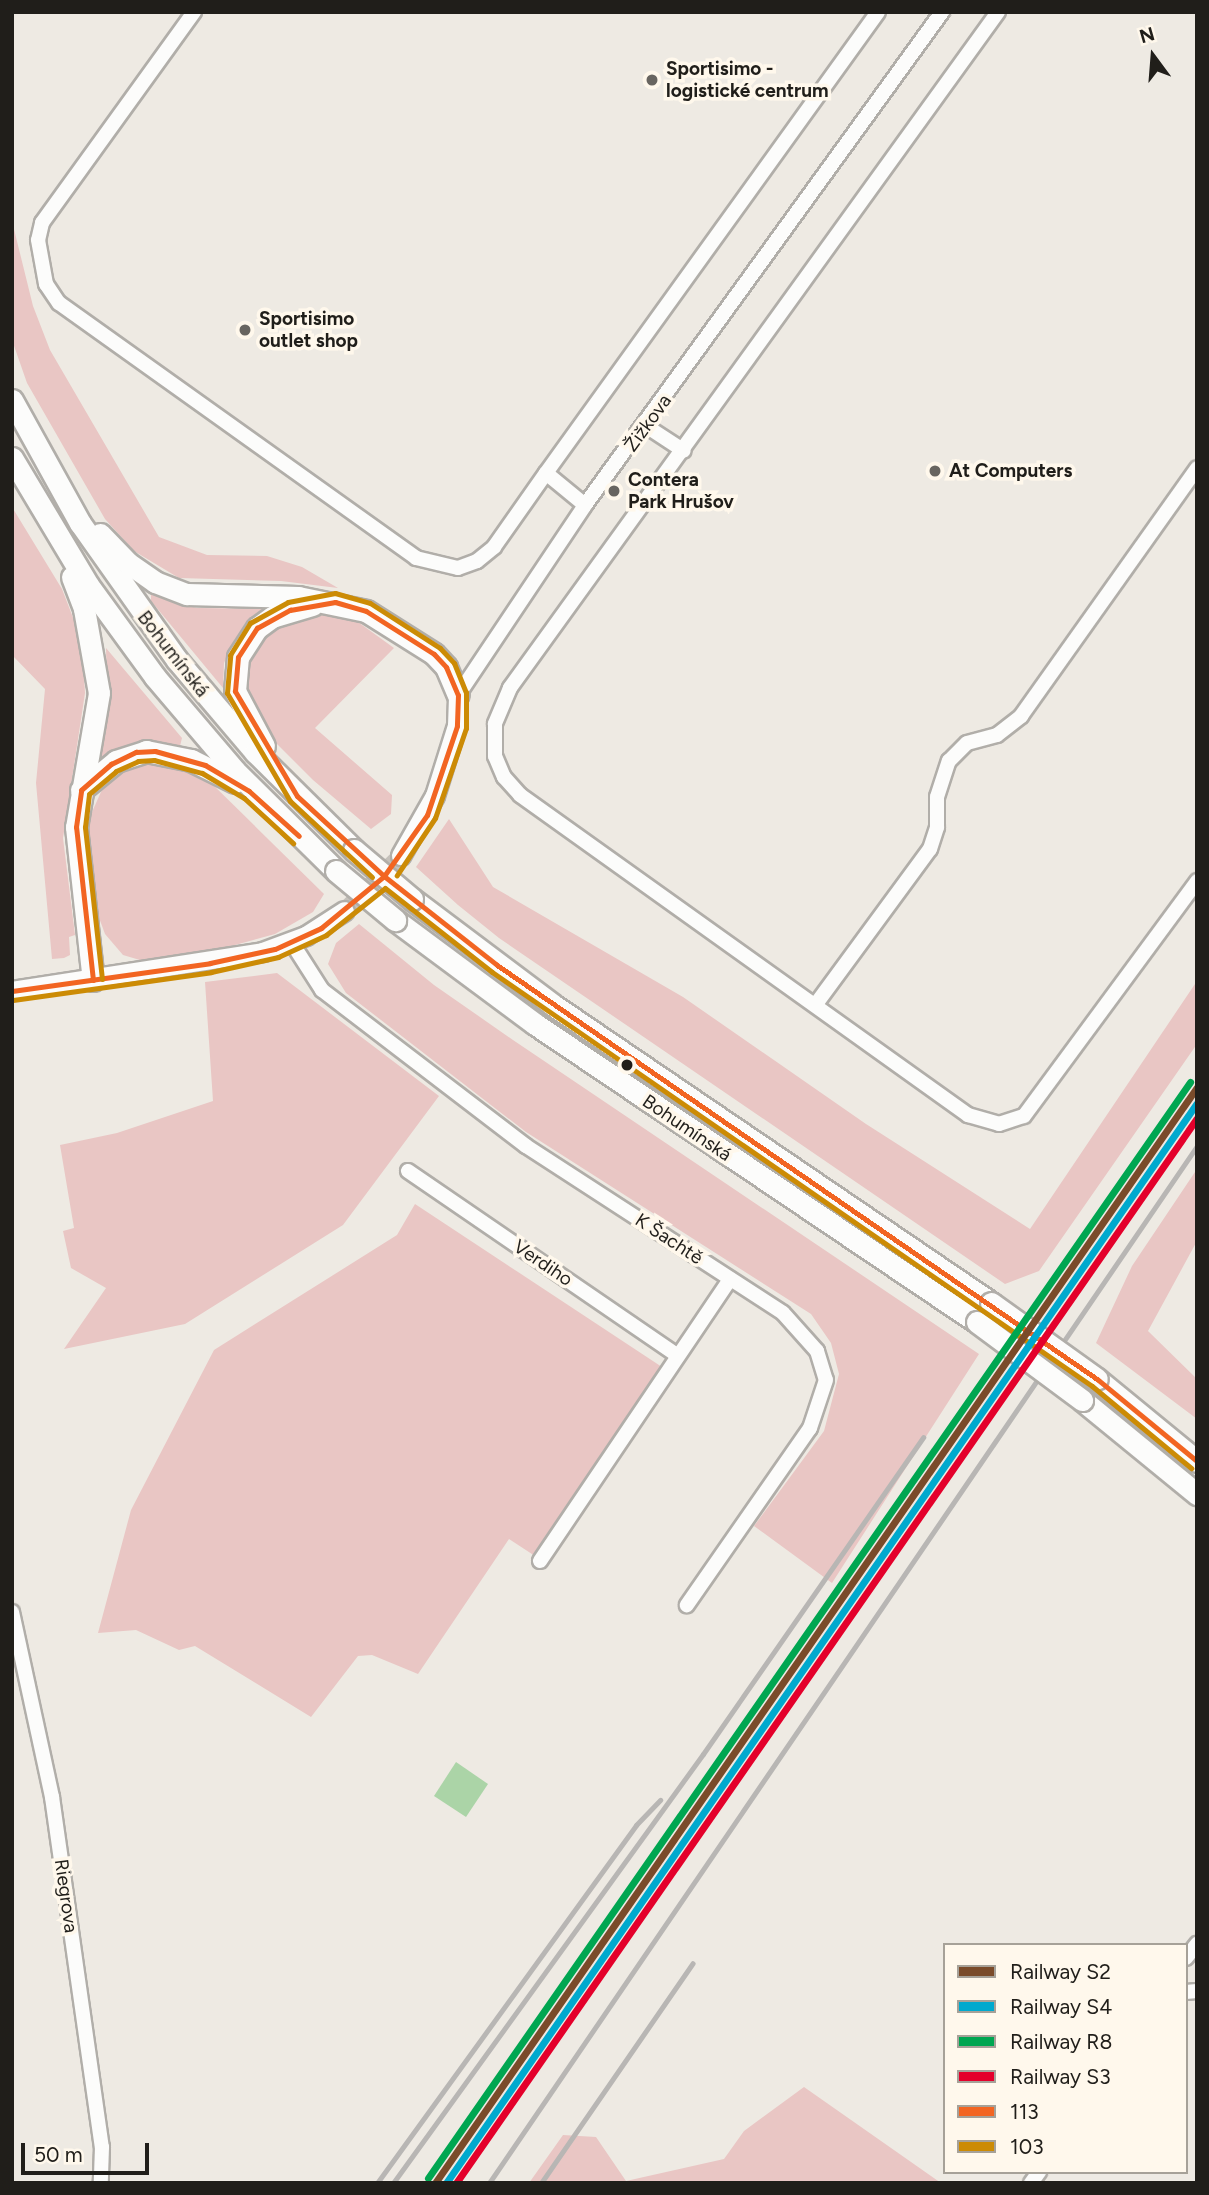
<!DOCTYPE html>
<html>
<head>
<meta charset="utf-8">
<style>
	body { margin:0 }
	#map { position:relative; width:1209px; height:2195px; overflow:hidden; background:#eeeae3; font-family:Figtree,sans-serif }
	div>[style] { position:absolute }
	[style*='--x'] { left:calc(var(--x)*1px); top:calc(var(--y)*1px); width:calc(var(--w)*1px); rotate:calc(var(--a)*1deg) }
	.green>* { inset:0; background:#e9c6c4 }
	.water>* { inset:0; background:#abd4a7 }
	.tertiary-tunnel>* { height:18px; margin-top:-9px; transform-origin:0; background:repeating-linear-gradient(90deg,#c5c1bb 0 18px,transparent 0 27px) }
	.roads { filter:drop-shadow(2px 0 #b1aea9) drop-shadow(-2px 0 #b1aea9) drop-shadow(0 2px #b1aea9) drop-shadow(0 -2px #b1aea9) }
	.minor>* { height:14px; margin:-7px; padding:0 7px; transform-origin:7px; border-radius:7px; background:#fcfcfb }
	.tertiary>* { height:18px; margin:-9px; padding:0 9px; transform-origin:9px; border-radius:9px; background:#fcfcfb }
	.secondary>* { height:21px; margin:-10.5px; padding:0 10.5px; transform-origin:10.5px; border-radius:10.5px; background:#fcfcfb }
	.rail>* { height:5px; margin:-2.5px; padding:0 2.5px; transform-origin:2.5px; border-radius:2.5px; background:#b8b6b4 }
	.bridges { filter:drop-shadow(2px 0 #b1aea9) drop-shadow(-2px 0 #b1aea9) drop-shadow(0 2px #b1aea9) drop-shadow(0 -2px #b1aea9) }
	.secondary-bridge>* { height:21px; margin:-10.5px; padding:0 10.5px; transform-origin:10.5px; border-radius:10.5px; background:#fcfcfb }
	.bus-1>* { height:5px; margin:-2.5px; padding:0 2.5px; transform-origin:2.5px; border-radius:2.5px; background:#f26522 }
	.bus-2>* { height:5px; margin:-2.5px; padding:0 2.5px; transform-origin:2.5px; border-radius:2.5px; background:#cc8b05 }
	.rail-1>* { height:7px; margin:-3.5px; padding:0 3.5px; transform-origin:3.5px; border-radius:3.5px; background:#7a4b2a }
	.rail-2>* { height:7px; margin:-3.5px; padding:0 3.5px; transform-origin:3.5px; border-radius:3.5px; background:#00a9ce }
	.rail-3>* { height:7px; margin:-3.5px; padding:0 3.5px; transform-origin:3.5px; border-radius:3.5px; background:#00a651 }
	.rail-4>* { height:7px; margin:-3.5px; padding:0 3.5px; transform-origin:3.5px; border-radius:3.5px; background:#e4002b }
	.dots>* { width:19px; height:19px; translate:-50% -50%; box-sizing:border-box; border:4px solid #fff8ec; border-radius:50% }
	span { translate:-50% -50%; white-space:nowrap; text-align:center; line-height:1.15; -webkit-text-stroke:7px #fff8ec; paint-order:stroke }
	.poi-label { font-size:19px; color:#201e1a; font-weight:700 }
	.left { translate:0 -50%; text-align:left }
	.street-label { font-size:19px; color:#201e1a }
	.frame { position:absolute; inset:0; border:14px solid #201e1a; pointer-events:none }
	.legend { position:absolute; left:943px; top:1943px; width:245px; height:231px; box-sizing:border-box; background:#fff8ec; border:2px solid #a6a198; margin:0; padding:9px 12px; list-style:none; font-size:21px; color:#201e1a }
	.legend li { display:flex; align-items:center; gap:14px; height:35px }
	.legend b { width:35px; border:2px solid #a6a198 }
	.north { position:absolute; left:1118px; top:21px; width:70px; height:70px; -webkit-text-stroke:5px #fff8ec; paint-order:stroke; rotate:344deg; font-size:19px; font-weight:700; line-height:28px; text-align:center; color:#201e1a }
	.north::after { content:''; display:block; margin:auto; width:24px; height:32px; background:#201e1a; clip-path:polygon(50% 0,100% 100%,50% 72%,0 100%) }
	.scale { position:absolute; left:21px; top:2143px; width:128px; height:32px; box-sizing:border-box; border:4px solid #201e1a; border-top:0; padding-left:9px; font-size:21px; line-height:24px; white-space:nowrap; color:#201e1a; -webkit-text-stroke:5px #fff8ec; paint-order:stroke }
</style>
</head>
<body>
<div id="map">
	<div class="green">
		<div style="clip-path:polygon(12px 221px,33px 306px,50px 350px,159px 537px,207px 555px,267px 556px,302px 567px,338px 588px,281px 581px,179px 578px,134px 551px,105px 519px,27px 383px,12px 340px)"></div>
		<div style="clip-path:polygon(12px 507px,62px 589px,82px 641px,85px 693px,63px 838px,75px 935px,69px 937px,70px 955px,64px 958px,52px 959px,36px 783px,45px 689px,12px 655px)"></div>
		<div style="clip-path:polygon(151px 594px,197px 608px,266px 609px,235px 639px,224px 663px,223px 688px,151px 601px)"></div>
		<div style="clip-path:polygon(326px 613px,358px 622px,394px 648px,315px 728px,392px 795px,391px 814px,371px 829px,313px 780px,266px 733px,246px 694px,248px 656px,265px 634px,294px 617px)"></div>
		<div style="clip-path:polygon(106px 648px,182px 738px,180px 746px,155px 743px,96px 768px,107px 694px)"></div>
		<div style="clip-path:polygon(147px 760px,176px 763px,203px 775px,324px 894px,313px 912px,275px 934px,206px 953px,150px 963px,123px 955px,105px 934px,98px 915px,88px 860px,88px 821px,105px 783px,127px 765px)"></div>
		<div style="clip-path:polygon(449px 819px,493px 887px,683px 997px,866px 1124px,1030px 1229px,1197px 981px,1197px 1044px,1039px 1271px,1005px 1284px,499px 938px,458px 905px,416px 867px)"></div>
		<div style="clip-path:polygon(359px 924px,434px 985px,513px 1040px,979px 1354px,832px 1583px,754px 1526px,824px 1431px,839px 1374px,831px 1343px,811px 1314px,526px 1132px,346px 993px,328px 964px,336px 943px)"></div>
		<div style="clip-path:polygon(277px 973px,439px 1096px,343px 1225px,185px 1324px,64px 1349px,106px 1288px,71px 1268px,63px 1231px,74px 1228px,60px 1145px,117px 1133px,213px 1101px,205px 982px)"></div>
		<div style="clip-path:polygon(1197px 1169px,1197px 1241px,1148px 1331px,1197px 1379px,1197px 1419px,1096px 1343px,1132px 1266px)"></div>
		<div style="clip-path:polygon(415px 1204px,665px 1369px,535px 1556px,509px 1539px,418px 1674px,372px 1655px,358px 1656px,311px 1717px,195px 1646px,179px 1650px,136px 1630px,98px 1633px,131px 1510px,214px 1350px,397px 1235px)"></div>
		<div style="clip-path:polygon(804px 2087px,941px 2183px,529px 2183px,563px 2135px,596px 2137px,626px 2181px,724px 2159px,744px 2131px)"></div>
	</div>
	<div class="water">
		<div style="clip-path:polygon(456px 1762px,488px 1784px,466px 1817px,434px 1796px)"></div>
	</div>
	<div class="tertiary-tunnel">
		<div style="--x:345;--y:911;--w:78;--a:-44.5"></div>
	</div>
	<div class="roads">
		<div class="minor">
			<div style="--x:194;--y:12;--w:260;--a:125.8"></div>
			<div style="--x:42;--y:223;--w:17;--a:103"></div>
			<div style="--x:38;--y:240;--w:45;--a:79.7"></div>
			<div style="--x:46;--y:284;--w:23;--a:56"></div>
			<div style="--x:59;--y:303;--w:439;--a:35.5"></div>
			<div style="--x:416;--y:558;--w:43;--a:13.4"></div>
			<div style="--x:458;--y:568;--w:20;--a:-20"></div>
			<div style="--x:477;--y:561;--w:22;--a:-39"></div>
			<div style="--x:494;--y:547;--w:90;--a:-54.9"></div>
			<div style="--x:546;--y:473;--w:50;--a:39.4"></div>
			<div style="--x:998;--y:12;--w:834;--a:125.83"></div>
			<div style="--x:510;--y:688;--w:39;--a:113"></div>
			<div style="--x:495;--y:724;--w:32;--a:90"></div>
			<div style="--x:495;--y:756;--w:23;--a:67"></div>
			<div style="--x:504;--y:777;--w:24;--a:48"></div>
			<div style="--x:520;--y:795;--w:551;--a:35.54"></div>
			<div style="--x:968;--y:1115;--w:32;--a:16"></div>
			<div style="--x:999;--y:1124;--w:26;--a:-18"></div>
			<div style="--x:1024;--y:1116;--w:292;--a:-53.6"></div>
			<div style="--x:646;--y:426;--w:45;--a:33.3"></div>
			<div style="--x:546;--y:473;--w:568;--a:-54.24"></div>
			<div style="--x:458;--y:695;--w:229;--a:-56.2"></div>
			<div style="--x:585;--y:505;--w:609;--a:-54.09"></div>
			<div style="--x:292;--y:943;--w:56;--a:57.4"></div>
			<div style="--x:322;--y:990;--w:257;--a:37.4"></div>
			<div style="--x:526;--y:1146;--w:306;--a:33"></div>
			<div style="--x:783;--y:1313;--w:51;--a:48.2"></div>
			<div style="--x:817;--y:1351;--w:30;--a:73"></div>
			<div style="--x:826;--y:1380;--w:51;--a:108.4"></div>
			<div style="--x:810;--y:1428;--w:216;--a:124.8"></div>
			<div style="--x:816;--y:1004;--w:192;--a:-53.7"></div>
			<div style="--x:930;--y:849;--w:23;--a:-72"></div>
			<div style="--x:937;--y:827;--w:30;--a:-90"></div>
			<div style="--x:937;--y:797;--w:38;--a:-72"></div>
			<div style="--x:949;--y:761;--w:25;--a:-45"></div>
			<div style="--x:967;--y:743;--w:31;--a:-15"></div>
			<div style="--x:997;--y:735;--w:31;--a:-38"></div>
			<div style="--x:1021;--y:716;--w:304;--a:-54.6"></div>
			<div style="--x:408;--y:1171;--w:327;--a:34.4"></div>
			<div style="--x:540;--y:1561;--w:340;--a:-56"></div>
			<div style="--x:12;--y:1612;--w:189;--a:77.8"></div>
			<div style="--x:52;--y:1797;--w:354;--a:81.9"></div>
			<div style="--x:102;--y:2147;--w:36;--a:92"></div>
			<div style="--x:1186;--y:1958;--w:18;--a:-52"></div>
			<div style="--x:1186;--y:1992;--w:11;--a:-5"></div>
			<div style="--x:1031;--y:2183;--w:14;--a:-54"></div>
		</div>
		<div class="tertiary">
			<div style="--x:401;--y:856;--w:69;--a:-60.5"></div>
			<div style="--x:435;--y:796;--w:73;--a:-72.6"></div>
			<div style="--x:457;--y:726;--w:31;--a:-88"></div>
			<div style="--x:12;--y:991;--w:254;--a:-8.8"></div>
			<div style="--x:263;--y:952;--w:46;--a:-20.4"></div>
			<div style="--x:306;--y:936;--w:46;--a:-32.7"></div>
		</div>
		<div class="secondary">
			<div style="--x:12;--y:400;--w:141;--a:61.1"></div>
			<div style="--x:80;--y:523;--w:168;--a:54.7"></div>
			<div style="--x:177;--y:660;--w:121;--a:49.7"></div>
			<div style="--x:255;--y:752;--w:139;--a:44.7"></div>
			<div style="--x:12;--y:458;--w:148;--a:59.1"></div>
			<div style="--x:88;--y:585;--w:114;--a:53.9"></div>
			<div style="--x:155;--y:677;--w:123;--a:49.6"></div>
			<div style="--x:235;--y:771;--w:142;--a:44.7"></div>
			<div style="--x:100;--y:534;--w:40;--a:46"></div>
			<div style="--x:128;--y:563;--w:33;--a:35"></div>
			<div style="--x:155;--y:582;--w:34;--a:21"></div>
			<div style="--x:187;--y:594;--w:111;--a:1.5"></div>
			<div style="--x:298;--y:597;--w:69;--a:11.6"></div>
			<div style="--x:366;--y:611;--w:80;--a:32.3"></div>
			<div style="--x:434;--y:654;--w:18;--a:47"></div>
			<div style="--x:446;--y:667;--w:30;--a:67"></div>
			<div style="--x:72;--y:577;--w:34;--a:69"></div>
			<div style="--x:84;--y:609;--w:85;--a:79.9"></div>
			<div style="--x:99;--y:693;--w:136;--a:99.7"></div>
			<div style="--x:76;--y:827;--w:154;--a:83.7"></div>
			<div style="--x:264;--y:746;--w:62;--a:-117.8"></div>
			<div style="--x:235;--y:691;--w:34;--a:-85"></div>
			<div style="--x:238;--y:657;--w:35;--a:-57"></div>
			<div style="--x:257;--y:628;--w:19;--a:-36"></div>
			<div style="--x:272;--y:617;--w:42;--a:-16.7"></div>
			<div style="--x:81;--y:790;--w:45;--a:-39.6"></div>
			<div style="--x:116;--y:761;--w:32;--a:-18"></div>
			<div style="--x:146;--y:751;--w:46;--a:11.3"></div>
			<div style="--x:191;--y:760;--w:49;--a:26.6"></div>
			<div style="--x:412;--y:899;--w:176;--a:36.9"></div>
			<div style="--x:553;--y:1005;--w:530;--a:34.23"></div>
			<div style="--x:395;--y:920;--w:174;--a:36.6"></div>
			<div style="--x:535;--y:1024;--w:533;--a:33.99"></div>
			<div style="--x:1097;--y:1379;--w:129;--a:39.4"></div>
			<div style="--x:1082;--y:1400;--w:149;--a:39.3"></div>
		</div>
	</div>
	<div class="rail">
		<div style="--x:377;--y:2183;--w:442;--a:-54.1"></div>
		<div style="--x:636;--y:1825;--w:35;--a:-46"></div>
		<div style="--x:393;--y:2183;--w:529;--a:-54.15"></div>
		<div style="--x:703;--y:1754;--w:386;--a:-55.2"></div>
		<div style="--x:489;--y:2183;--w:1256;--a:-55.68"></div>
		<div style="--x:541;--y:2183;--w:267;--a:-55.4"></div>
	</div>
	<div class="bridges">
		<div class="secondary-bridge">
			<div style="--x:354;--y:850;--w:76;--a:40.2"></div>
			<div style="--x:336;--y:871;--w:77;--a:39.7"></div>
			<div style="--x:991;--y:1303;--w:130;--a:35.6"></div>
			<div style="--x:977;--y:1322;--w:131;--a:36.6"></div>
		</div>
	</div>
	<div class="bus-1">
		<div style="--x:335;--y:602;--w:32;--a:16"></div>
		<div style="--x:366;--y:611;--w:80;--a:32.3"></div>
		<div style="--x:434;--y:654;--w:18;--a:47"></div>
		<div style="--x:446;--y:667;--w:30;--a:67"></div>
		<div style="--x:458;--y:695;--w:31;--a:92"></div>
		<div style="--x:457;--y:726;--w:94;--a:108.6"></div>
		<div style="--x:427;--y:815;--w:75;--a:125.2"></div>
		<div style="--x:384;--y:876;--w:118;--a:-137.4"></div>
		<div style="--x:297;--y:796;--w:122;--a:-120.6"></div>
		<div style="--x:235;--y:691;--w:34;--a:-85"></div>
		<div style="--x:238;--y:657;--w:35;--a:-57"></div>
		<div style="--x:257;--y:628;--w:38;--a:-29"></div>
		<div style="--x:290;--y:610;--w:46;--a:-10.1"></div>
		<div style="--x:384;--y:876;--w:144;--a:38.2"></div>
		<div style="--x:497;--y:965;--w:729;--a:34.61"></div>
		<div style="--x:1097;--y:1379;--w:129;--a:39.4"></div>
		<div style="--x:93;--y:980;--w:154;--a:-96.3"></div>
		<div style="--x:76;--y:827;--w:37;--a:-82"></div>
		<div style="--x:81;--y:790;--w:40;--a:-41"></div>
		<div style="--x:111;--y:764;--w:28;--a:-26"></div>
		<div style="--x:136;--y:752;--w:19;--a:-3"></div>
		<div style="--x:155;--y:751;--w:52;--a:15.6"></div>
		<div style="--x:205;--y:765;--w:51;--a:30.6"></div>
		<div style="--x:249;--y:791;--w:67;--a:42"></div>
		<div style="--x:12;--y:991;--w:200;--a:-8"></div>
		<div style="--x:210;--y:963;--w:66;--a:-12.2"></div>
		<div style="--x:275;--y:949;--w:51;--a:-24.5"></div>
		<div style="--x:321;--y:928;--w:82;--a:-39.5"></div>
	</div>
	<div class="bus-2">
		<div style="--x:372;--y:877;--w:112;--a:-137.2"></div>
		<div style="--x:290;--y:801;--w:125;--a:-120.3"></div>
		<div style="--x:227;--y:693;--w:38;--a:-85"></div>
		<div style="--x:230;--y:655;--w:38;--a:-58"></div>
		<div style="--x:250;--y:623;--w:43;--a:-28.9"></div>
		<div style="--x:288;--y:602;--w:48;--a:-10.8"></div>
		<div style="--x:335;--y:593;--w:36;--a:16"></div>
		<div style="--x:370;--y:603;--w:83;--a:32.7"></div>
		<div style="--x:440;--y:648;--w:21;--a:47"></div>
		<div style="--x:454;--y:663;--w:31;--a:68"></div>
		<div style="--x:466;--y:692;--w:36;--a:90"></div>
		<div style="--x:466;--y:728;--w:95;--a:109"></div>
		<div style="--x:435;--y:818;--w:69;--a:123.7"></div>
		<div style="--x:102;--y:979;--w:153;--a:-96.4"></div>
		<div style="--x:85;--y:827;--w:33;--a:-83"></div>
		<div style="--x:89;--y:794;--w:35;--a:-40"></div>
		<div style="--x:116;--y:771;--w:24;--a:-24"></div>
		<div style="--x:138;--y:761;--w:16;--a:-4"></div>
		<div style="--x:154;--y:760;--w:50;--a:15.2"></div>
		<div style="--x:202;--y:773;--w:49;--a:30.8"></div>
		<div style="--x:244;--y:798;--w:67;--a:42.6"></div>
		<div style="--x:13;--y:1000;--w:200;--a:-8"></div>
		<div style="--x:211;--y:972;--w:69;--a:-12.6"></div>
		<div style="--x:278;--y:957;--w:53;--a:-24.6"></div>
		<div style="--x:326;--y:935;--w:75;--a:-38.5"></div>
		<div style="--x:385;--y:888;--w:136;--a:38.1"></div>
		<div style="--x:492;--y:972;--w:729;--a:34.61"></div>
		<div style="--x:1092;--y:1386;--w:129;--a:39.6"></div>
	</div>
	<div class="rail-1">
		<div style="--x:435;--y:2183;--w:1335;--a:-55.19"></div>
	</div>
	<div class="rail-2">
		<div style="--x:446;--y:2183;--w:1315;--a:-55.19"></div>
	</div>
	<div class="rail-3">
		<div style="--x:428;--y:2178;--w:1335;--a:-55.19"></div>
	</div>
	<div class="rail-4">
		<div style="--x:456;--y:2183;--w:1297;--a:-55.17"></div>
	</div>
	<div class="dots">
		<div style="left:652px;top:80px;background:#686560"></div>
		<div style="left:245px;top:330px;background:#686560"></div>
		<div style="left:935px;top:471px;background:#686560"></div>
		<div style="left:614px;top:491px;background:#686560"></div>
		<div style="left:627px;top:1065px;background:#201e1a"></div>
	</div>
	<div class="poi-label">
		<span class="left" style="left:666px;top:80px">Sportisimo -<br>logistické centrum</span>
		<span class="left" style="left:259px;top:330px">Sportisimo<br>outlet shop</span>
		<span class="left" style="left:949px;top:471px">At Computers</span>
		<span class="left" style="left:628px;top:491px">Contera<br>Park Hrušov</span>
	</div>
	<div class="street-label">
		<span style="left:648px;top:423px;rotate:-54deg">Žižkova</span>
		<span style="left:173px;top:654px;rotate:52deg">Bohumínská</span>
		<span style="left:687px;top:1128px;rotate:34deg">Bohumínská</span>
		<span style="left:669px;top:1239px;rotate:33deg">K Šachtě</span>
		<span style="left:543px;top:1263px;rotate:34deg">Verdiho</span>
		<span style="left:66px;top:1896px;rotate:82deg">Riegrova</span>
	</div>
	<div class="frame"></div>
	<ul class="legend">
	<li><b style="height:9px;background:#7a4b2a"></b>Railway S2</li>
	<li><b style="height:9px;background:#00a9ce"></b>Railway S4</li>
	<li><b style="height:9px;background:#00a651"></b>Railway R8</li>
	<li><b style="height:9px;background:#e4002b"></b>Railway S3</li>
	<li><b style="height:9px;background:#f26522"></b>113</li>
	<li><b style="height:9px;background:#cc8b05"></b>103</li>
	</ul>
	<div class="north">N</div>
	<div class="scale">50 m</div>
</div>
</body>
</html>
